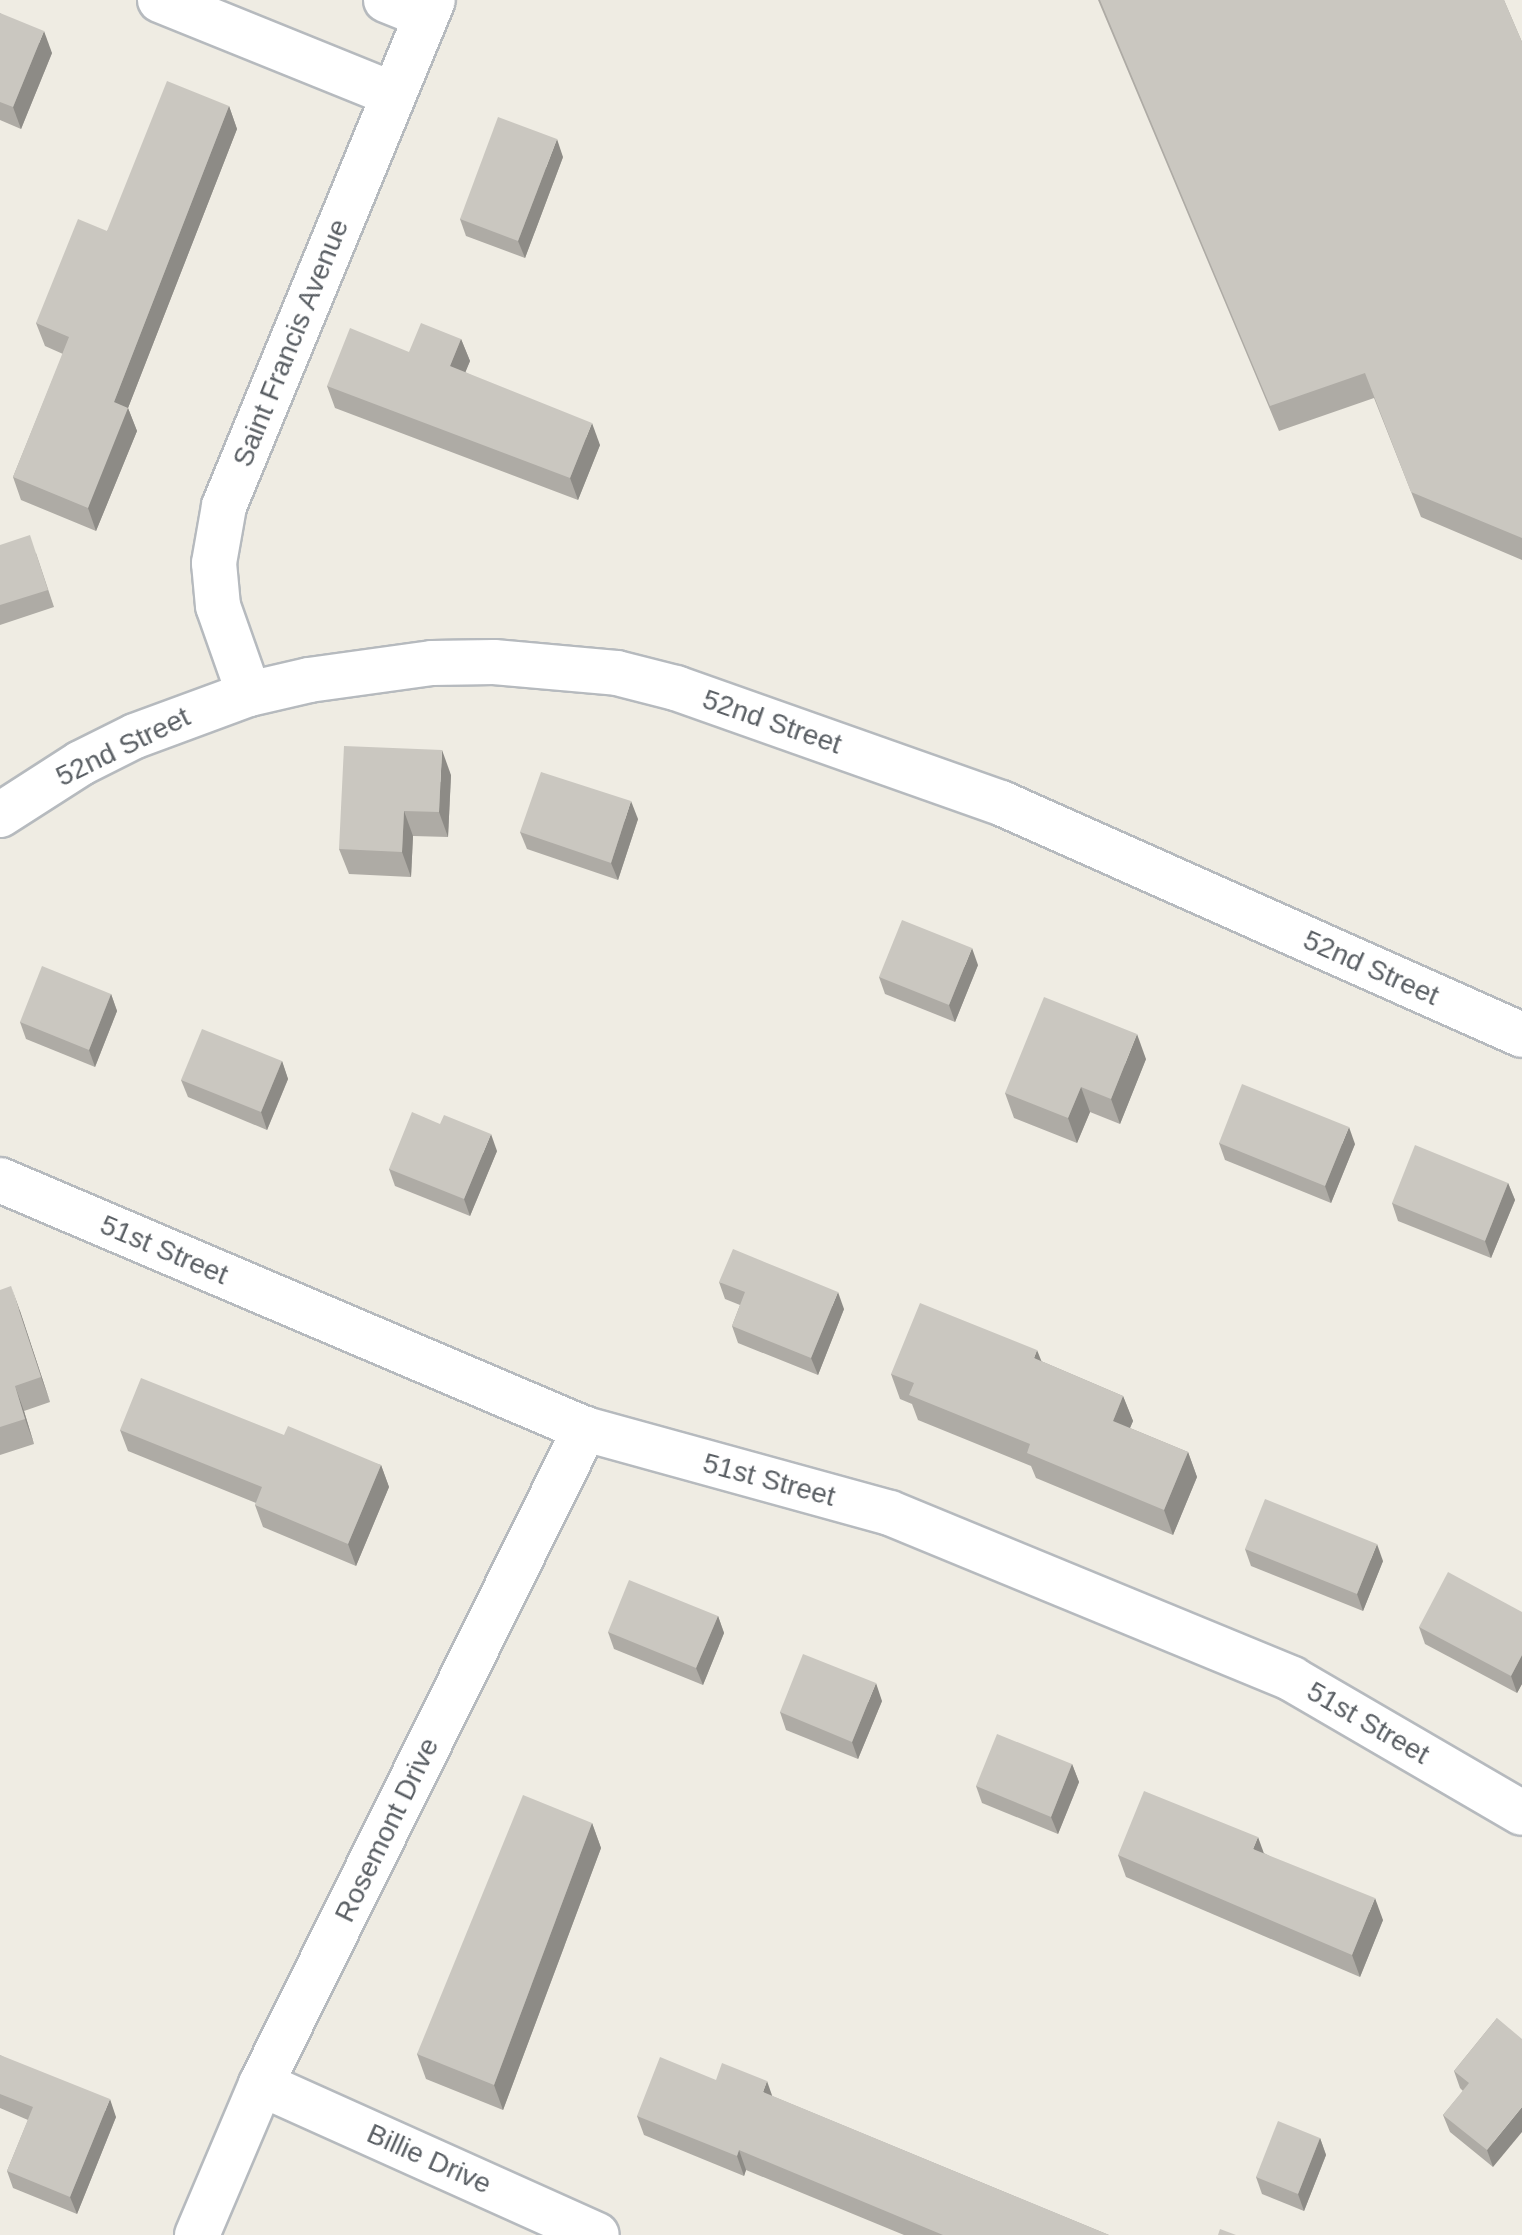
<!DOCTYPE html>
<html>
<head>
<meta charset="utf-8">
<style>
	body { margin:0 }
	#map { position:relative; width:1522px; height:2235px; overflow:hidden; background:#efece3; font-family:Helvetica,sans-serif }
	div>[style] { position:absolute }
	[style*='--x'] { left:calc(var(--x)*1px); top:calc(var(--y)*1px); width:calc(var(--w)*1px); rotate:calc(var(--a)*1deg) }
	.roads { filter:drop-shadow(2px 0 #b6babe) drop-shadow(-2px 0 #b6babe) drop-shadow(0 2px #b6babe) drop-shadow(0 -2px #b6babe) }
	.minor>* { height:44px; margin:-22px; padding:0 22px; transform-origin:22px; border-radius:22px; background:#fff }
	.wall>* { inset:0; background:#aeaba5 }
	.shaded-wall>* { inset:0; background:#8d8b86 }
	.building>* { inset:0; background:#cac7c0 }
	span { translate:-50% -50%; white-space:nowrap; text-align:center; line-height:1.15; -webkit-text-stroke:7px #fff; paint-order:stroke }
	.street-label { font-size:28px; color:#5b6065 }
</style>
</head>
<body>
<div id="map">
	<div class="roads">
		<div class="minor">
			<div style="--x:160;--y:0;--w:251;--a:22"></div>
			<div style="--x:386;--y:0;--w:43;--a:21.8"></div>
			<div style="--x:249;--y:694;--w:93;--a:-109.4"></div>
			<div style="--x:218;--y:606;--w:43;--a:-95.3"></div>
			<div style="--x:214;--y:563;--w:58;--a:-80"></div>
			<div style="--x:224;--y:506;--w:547;--a:-67.56"></div>
			<div style="--x:0;--y:815;--w:96;--a:-32.7"></div>
			<div style="--x:81;--y:763;--w:60;--a:-26.6"></div>
			<div style="--x:135;--y:736;--w:121;--a:-20.2"></div>
			<div style="--x:249;--y:694;--w:62;--a:-13.1"></div>
			<div style="--x:309;--y:680;--w:124;--a:-7.9"></div>
			<div style="--x:432;--y:663;--w:62;--a:-0.9"></div>
			<div style="--x:494;--y:662;--w:123;--a:5.1"></div>
			<div style="--x:617;--y:673;--w:61;--a:14.3"></div>
			<div style="--x:676;--y:688;--w:345;--a:19.5"></div>
			<div style="--x:1001;--y:803;--w:570;--a:24"></div>
			<div style="--x:0;--y:1180;--w:636;--a:23.06"></div>
			<div style="--x:585;--y:1429;--w:316;--a:15.4"></div>
			<div style="--x:890;--y:1513;--w:435;--a:22.4"></div>
			<div style="--x:1292;--y:1679;--w:266;--a:30.2"></div>
			<div style="--x:261;--y:2084;--w:368;--a:24.2"></div>
			<div style="--x:197;--y:2235;--w:164;--a:-67"></div>
			<div style="--x:261;--y:2084;--w:731;--a:-63.68"></div>
		</div>
	</div>
	<div class="wall">
		<div style="clip-path:polygon(1098px 0,1504px 0,1522px 42px,1522px 560px,1421px 517px,1374px 398px,1279px 431px)"></div>
		<div style="clip-path:polygon(0 13px,52px 53px,21px 129px,0 120px)"></div>
		<div style="clip-path:polygon(229px 106px,237px 129px,128px 408px,137px 431px,96px 531px,21px 500px,13px 477px,63px 354px,45px 346px,36px 323px,107px 231px)"></div>
		<div style="clip-path:polygon(563px 157px,525px 258px,466px 236px,460px 219px)"></div>
		<div style="clip-path:polygon(461px 339px,470px 361px,465px 372px,600px 445px,578px 500px,335px 408px,327px 386px,409px 352px)"></div>
		<div style="clip-path:polygon(0 545px,36px 553px,54px 607px,0 625px)"></div>
		<div style="clip-path:polygon(451px 775px,448px 837px,413px 836px,411px 877px,349px 874px,339px 849px)"></div>
		<div style="clip-path:polygon(638px 819px,618px 880px,527px 849px,520px 832px)"></div>
		<div style="clip-path:polygon(978px 965px,955px 1022px,885px 994px,879px 977px)"></div>
		<div style="clip-path:polygon(111px 994px,117px 1011px,95px 1067px,26px 1039px,20px 1022px)"></div>
		<div style="clip-path:polygon(1146px 1059px,1120px 1124px,1090px 1112px,1077px 1143px,1014px 1118px,1005px 1093px)"></div>
		<div style="clip-path:polygon(282px 1061px,288px 1079px,267px 1130px,188px 1097px,181px 1080px)"></div>
		<div style="clip-path:polygon(1219px 1143px,1355px 1144px,1331px 1203px,1225px 1160px)"></div>
		<div style="clip-path:polygon(497px 1151px,470px 1216px,395px 1186px,389px 1169px)"></div>
		<div style="clip-path:polygon(1508px 1183px,1515px 1200px,1491px 1258px,1398px 1221px,1392px 1203px)"></div>
		<div style="clip-path:polygon(719px 1282px,844px 1309px,818px 1375px,738px 1343px,732px 1326px,740px 1305px,725px 1299px)"></div>
		<div style="clip-path:polygon(0 1290px,20px 1311px,50px 1402px,24px 1411px,34px 1444px,0 1455px)"></div>
		<div style="clip-path:polygon(1041px 1361px,1123px 1396px,1133px 1421px,1130px 1428px,1188px 1452px,1197px 1477px,1173px 1535px,1036px 1478px,1031px 1466px,918px 1420px,912px 1404px,900px 1399px,891px 1374px)"></div>
		<div style="clip-path:polygon(120px 1430px,284px 1435px,381px 1465px,389px 1487px,356px 1566px,263px 1527px,255px 1505px,256px 1503px,128px 1451px)"></div>
		<div style="clip-path:polygon(1245px 1549px,1383px 1561px,1363px 1611px,1251px 1566px)"></div>
		<div style="clip-path:polygon(1522px 1612px,1522px 1684px,1517px 1693px,1425px 1644px,1419px 1627px)"></div>
		<div style="clip-path:polygon(718px 1616px,724px 1633px,703px 1685px,614px 1649px,608px 1632px)"></div>
		<div style="clip-path:polygon(882px 1701px,858px 1759px,786px 1730px,780px 1712px)"></div>
		<div style="clip-path:polygon(1072px 1764px,1079px 1782px,1058px 1834px,982px 1803px,976px 1786px)"></div>
		<div style="clip-path:polygon(592px 1823px,601px 1848px,503px 2110px,426px 2079px,417px 2054px)"></div>
		<div style="clip-path:polygon(1264px 1853px,1383px 1920px,1360px 1977px,1126px 1877px,1118px 1855px)"></div>
		<div style="clip-path:polygon(1497px 2018px,1493px 2167px,1450px 2132px,1443px 2115px,1463px 2091px,1460px 2088px,1454px 2071px)"></div>
		<div style="clip-path:polygon(0 2055px,116px 2117px,77px 2214px,13px 2188px,7px 2171px,28px 2120px,0 2108px)"></div>
		<div style="clip-path:polygon(716px 2080px,772px 2096px,1109px 2235px,904px 2235px,746px 2170px,744px 2176px,644px 2135px,637px 2116px)"></div>
		<div style="clip-path:polygon(1320px 2138px,1326px 2155px,1304px 2211px,1262px 2194px,1256px 2177px)"></div>
	</div>
	<div class="shaded-wall">
		<div style="clip-path:polygon(44px 31px,52px 53px,21px 129px,13px 107px)"></div>
		<div style="clip-path:polygon(229px 106px,237px 129px,128px 408px,137px 431px,96px 531px,88px 508px,114px 402px)"></div>
		<div style="clip-path:polygon(557px 139px,563px 157px,525px 258px,518px 241px)"></div>
		<div style="clip-path:polygon(461px 339px,470px 361px,459px 388px,450px 366px)"></div>
		<div style="clip-path:polygon(592px 423px,600px 445px,578px 500px,570px 478px)"></div>
		<div style="clip-path:polygon(442px 750px,451px 775px,448px 837px,439px 812px)"></div>
		<div style="clip-path:polygon(631px 801px,638px 819px,618px 880px,611px 863px)"></div>
		<div style="clip-path:polygon(404px 811px,413px 836px,411px 877px,402px 852px)"></div>
		<div style="clip-path:polygon(972px 948px,978px 965px,955px 1022px,949px 1005px)"></div>
		<div style="clip-path:polygon(111px 994px,117px 1011px,95px 1067px,89px 1050px)"></div>
		<div style="clip-path:polygon(1137px 1034px,1146px 1059px,1120px 1124px,1111px 1099px)"></div>
		<div style="clip-path:polygon(282px 1061px,288px 1079px,267px 1130px,261px 1112px)"></div>
		<div style="clip-path:polygon(1081px 1087px,1090px 1112px,1077px 1143px,1068px 1118px)"></div>
		<div style="clip-path:polygon(1349px 1127px,1355px 1144px,1331px 1203px,1325px 1186px)"></div>
		<div style="clip-path:polygon(491px 1134px,497px 1151px,470px 1216px,464px 1199px)"></div>
		<div style="clip-path:polygon(1508px 1183px,1515px 1200px,1491px 1258px,1485px 1241px)"></div>
		<div style="clip-path:polygon(11px 1286px,20px 1311px,50px 1402px,41px 1377px)"></div>
		<div style="clip-path:polygon(838px 1292px,844px 1309px,818px 1375px,811px 1358px)"></div>
		<div style="clip-path:polygon(1037px 1350px,1047px 1375px,1034px 1358px)"></div>
		<div style="clip-path:polygon(15px 1386px,24px 1411px,34px 1444px,25px 1419px)"></div>
		<div style="clip-path:polygon(1123px 1396px,1133px 1421px,1122px 1446px,1113px 1421px)"></div>
		<div style="clip-path:polygon(1188px 1452px,1197px 1477px,1173px 1535px,1164px 1510px)"></div>
		<div style="clip-path:polygon(381px 1465px,389px 1487px,356px 1566px,348px 1544px)"></div>
		<div style="clip-path:polygon(1377px 1544px,1383px 1561px,1363px 1611px,1357px 1594px)"></div>
		<div style="clip-path:polygon(718px 1616px,724px 1633px,703px 1685px,696px 1668px)"></div>
		<div style="clip-path:polygon(1522px 1655px,1522px 1684px,1517px 1693px,1511px 1676px)"></div>
		<div style="clip-path:polygon(876px 1683px,882px 1701px,858px 1759px,852px 1742px)"></div>
		<div style="clip-path:polygon(1072px 1764px,1079px 1782px,1058px 1834px,1051px 1817px)"></div>
		<div style="clip-path:polygon(592px 1823px,601px 1848px,503px 2110px,494px 2085px)"></div>
		<div style="clip-path:polygon(1258px 1837px,1266px 1859px,1253px 1849px)"></div>
		<div style="clip-path:polygon(1375px 1898px,1383px 1920px,1360px 1977px,1352px 1955px)"></div>
		<div style="clip-path:polygon(767px 2081px,774px 2101px,763px 2092px)"></div>
		<div style="clip-path:polygon(110px 2099px,116px 2117px,77px 2214px,70px 2197px)"></div>
		<div style="clip-path:polygon(1522px 2107px,1522px 2132px,1493px 2167px,1487px 2150px)"></div>
		<div style="clip-path:polygon(1320px 2138px,1326px 2155px,1304px 2211px,1298px 2194px)"></div>
		<div style="clip-path:polygon(739px 2150px,746px 2170px,744px 2176px,737px 2156px)"></div>
	</div>
	<div class="building">
		<div style="clip-path:polygon(1100px 0,1504px 0,1522px 42px,1522px 538px,1411px 492px,1365px 373px,1270px 406px)"></div>
		<div style="clip-path:polygon(0 13px,44px 31px,13px 107px,0 102px)"></div>
		<div style="clip-path:polygon(167px 81px,229px 106px,114px 402px,128px 408px,88px 508px,13px 477px,69px 337px,36px 323px,78px 219px,107px 231px)"></div>
		<div style="clip-path:polygon(498px 117px,557px 139px,518px 241px,460px 219px)"></div>
		<div style="clip-path:polygon(421px 323px,461px 339px,450px 366px,592px 423px,570px 478px,327px 386px,350px 328px,409px 352px)"></div>
		<div style="clip-path:polygon(30px 535px,48px 590px,0 605px,0 545px)"></div>
		<div style="clip-path:polygon(344px 746px,442px 750px,439px 812px,404px 811px,402px 852px,339px 849px)"></div>
		<div style="clip-path:polygon(541px 772px,631px 801px,611px 863px,520px 832px)"></div>
		<div style="clip-path:polygon(902px 920px,972px 948px,949px 1005px,879px 977px)"></div>
		<div style="clip-path:polygon(42px 966px,111px 994px,89px 1050px,20px 1022px)"></div>
		<div style="clip-path:polygon(1044px 997px,1137px 1034px,1111px 1099px,1081px 1087px,1068px 1118px,1005px 1093px)"></div>
		<div style="clip-path:polygon(202px 1029px,282px 1061px,261px 1112px,181px 1080px)"></div>
		<div style="clip-path:polygon(1242px 1084px,1349px 1127px,1325px 1186px,1219px 1143px)"></div>
		<div style="clip-path:polygon(412px 1112px,440px 1124px,444px 1115px,491px 1134px,464px 1199px,389px 1169px)"></div>
		<div style="clip-path:polygon(1415px 1145px,1508px 1183px,1485px 1241px,1392px 1203px)"></div>
		<div style="clip-path:polygon(733px 1249px,838px 1292px,811px 1358px,732px 1326px,745px 1292px,719px 1282px)"></div>
		<div style="clip-path:polygon(11px 1286px,41px 1377px,15px 1386px,25px 1419px,0 1427px,0 1290px)"></div>
		<div style="clip-path:polygon(920px 1303px,1037px 1350px,1034px 1358px,1123px 1396px,1113px 1421px,1188px 1452px,1164px 1510px,1027px 1453px,1030px 1444px,909px 1395px,914px 1383px,891px 1374px)"></div>
		<div style="clip-path:polygon(141px 1378px,284px 1435px,288px 1426px,381px 1465px,348px 1544px,255px 1505px,262px 1487px,120px 1430px)"></div>
		<div style="clip-path:polygon(1265px 1499px,1377px 1544px,1357px 1594px,1245px 1549px)"></div>
		<div style="clip-path:polygon(1448px 1572px,1522px 1612px,1522px 1655px,1511px 1676px,1419px 1627px)"></div>
		<div style="clip-path:polygon(629px 1580px,718px 1616px,696px 1668px,608px 1632px)"></div>
		<div style="clip-path:polygon(803px 1654px,876px 1683px,852px 1742px,780px 1712px)"></div>
		<div style="clip-path:polygon(997px 1734px,1072px 1764px,1051px 1817px,976px 1786px)"></div>
		<div style="clip-path:polygon(1144px 1791px,1258px 1837px,1253px 1849px,1375px 1898px,1352px 1955px,1118px 1855px)"></div>
		<div style="clip-path:polygon(523px 1795px,592px 1823px,494px 2085px,417px 2054px)"></div>
		<div style="clip-path:polygon(1497px 2018px,1522px 2039px,1522px 2107px,1487px 2150px,1443px 2115px,1469px 2083px,1454px 2071px)"></div>
		<div style="clip-path:polygon(0 2055px,110px 2099px,70px 2197px,7px 2171px,33px 2107px,0 2094px)"></div>
		<div style="clip-path:polygon(660px 2057px,716px 2080px,722px 2063px,767px 2081px,763px 2092px,1109px 2235px,943px 2235px,739px 2150px,737px 2156px,637px 2116px)"></div>
		<div style="clip-path:polygon(1278px 2121px,1320px 2138px,1298px 2194px,1256px 2177px)"></div>
		<div style="clip-path:polygon(1220px 2229px,1236px 2235px,1218px 2235px)"></div>
	</div>
	<div class="street-label">
		<span style="left:291px;top:343px;rotate:-68deg">Saint Francis Avenue</span>
		<span style="left:772px;top:722px;rotate:19deg">52nd Street</span>
		<span style="left:123px;top:747px;rotate:-26deg">52nd Street</span>
		<span style="left:1371px;top:968px;rotate:24deg">52nd Street</span>
		<span style="left:164px;top:1250px;rotate:23deg">51st Street</span>
		<span style="left:769px;top:1480px;rotate:15deg">51st Street</span>
		<span style="left:1368px;top:1723px;rotate:30deg">51st Street</span>
		<span style="left:387px;top:1830px;rotate:-64deg">Rosemont Drive</span>
		<span style="left:429px;top:2159px;rotate:24deg">Billie Drive</span>
	</div>
</div>
</body>
</html>
